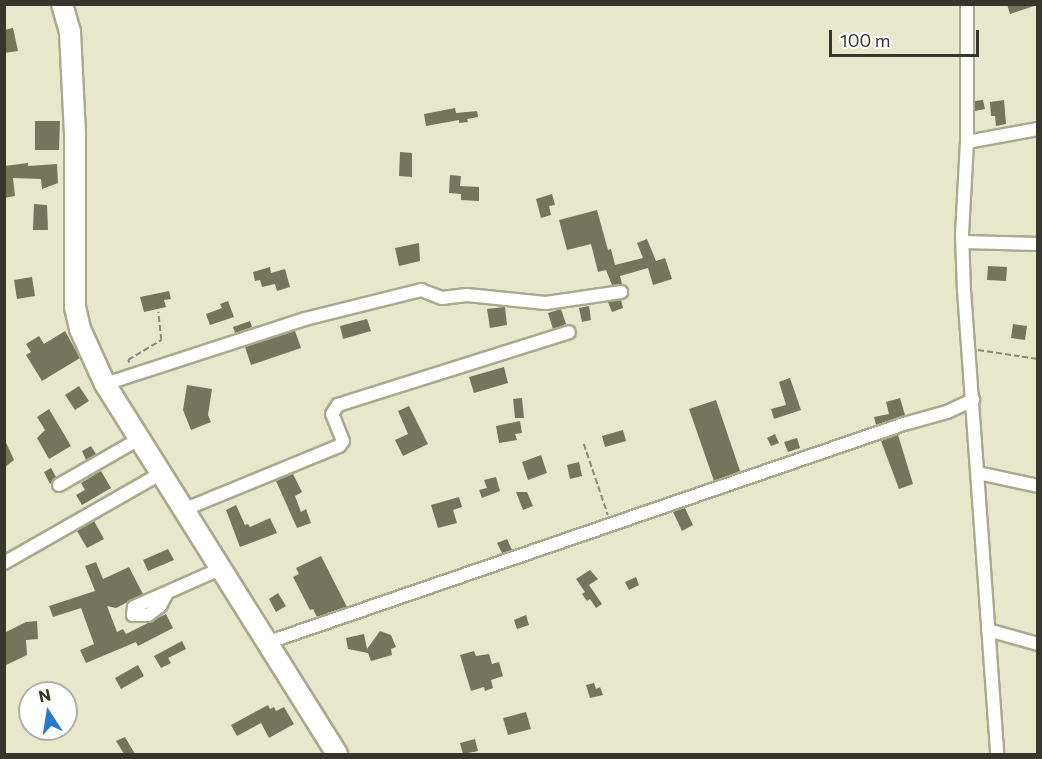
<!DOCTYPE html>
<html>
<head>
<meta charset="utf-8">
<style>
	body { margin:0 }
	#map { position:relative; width:1042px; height:759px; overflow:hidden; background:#e7e8cb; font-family:Commissioner,sans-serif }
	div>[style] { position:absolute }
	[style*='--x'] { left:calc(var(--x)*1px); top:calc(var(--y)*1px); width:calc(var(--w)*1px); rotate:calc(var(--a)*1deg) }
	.building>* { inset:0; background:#74755b }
	.path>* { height:1.5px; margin-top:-0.75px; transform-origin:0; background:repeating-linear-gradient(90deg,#898976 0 6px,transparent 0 9px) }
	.roads { filter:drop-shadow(2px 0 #a8a98e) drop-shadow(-2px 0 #a8a98e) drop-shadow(0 2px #a8a98e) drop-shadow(0 -2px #a8a98e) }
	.street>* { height:12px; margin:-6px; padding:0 6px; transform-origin:6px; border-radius:6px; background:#fff }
	.primary>* { height:20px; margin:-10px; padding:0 10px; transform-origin:10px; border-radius:10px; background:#fff }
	span { translate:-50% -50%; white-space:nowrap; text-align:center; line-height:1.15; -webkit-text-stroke:6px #fff; paint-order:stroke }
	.frame { position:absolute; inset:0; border:6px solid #36362b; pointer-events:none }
	.north { position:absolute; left:18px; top:681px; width:60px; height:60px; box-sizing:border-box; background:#fff; border:2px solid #afafaa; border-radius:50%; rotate:348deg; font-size:16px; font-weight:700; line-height:24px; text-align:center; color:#36362b }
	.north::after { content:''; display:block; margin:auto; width:21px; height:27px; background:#2879c8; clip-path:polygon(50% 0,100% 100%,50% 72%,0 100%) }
	.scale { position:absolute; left:829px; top:30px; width:150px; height:27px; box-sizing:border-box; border:3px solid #36362b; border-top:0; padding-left:8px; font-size:18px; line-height:21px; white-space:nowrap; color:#36362b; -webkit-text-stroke:4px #fff; paint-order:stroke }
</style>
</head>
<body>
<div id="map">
	<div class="building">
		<div style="clip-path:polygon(1007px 4px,1034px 4px,1034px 6px,1010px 14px)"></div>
		<div style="clip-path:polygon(13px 28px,18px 51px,4px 53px,4px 30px)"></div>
		<div style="clip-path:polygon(983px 100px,985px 109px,975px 111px,975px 101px)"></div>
		<div style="clip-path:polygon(1004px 100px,1006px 124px,996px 126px,995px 116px,991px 116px,990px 102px)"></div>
		<div style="clip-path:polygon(455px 108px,456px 113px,477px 111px,478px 117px,467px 119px,468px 122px,459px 123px,459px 120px,426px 126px,424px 114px)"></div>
		<div style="clip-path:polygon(35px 121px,60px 121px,59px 150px,35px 150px)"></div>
		<div style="clip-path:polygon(400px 152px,412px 153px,412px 177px,399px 176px)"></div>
		<div style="clip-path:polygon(28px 163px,28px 166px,57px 164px,58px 183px,42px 189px,41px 179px,13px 178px,15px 196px,4px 198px,4px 166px)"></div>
		<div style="clip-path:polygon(450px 175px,461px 176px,460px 186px,479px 187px,479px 201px,461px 200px,461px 194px,449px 193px)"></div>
		<div style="clip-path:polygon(552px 194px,555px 205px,549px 206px,551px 215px,541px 218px,536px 199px)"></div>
		<div style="clip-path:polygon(34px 204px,47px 205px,48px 230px,33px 230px)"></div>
		<div style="clip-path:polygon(597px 210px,608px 250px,611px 249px,615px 265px,643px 258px,637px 243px,647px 239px,656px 261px,665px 258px,672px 279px,653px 285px,648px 268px,620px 276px,622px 284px,612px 285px,606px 270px,598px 272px,591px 244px,567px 250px,559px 220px)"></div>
		<div style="clip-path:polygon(419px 243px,420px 261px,399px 266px,395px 248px)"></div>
		<div style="clip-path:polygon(988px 266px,1007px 267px,1006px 281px,987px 280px)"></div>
		<div style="clip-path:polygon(270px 267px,271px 273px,285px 269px,290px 287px,277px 291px,275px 284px,262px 287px,260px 280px,255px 281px,253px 272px)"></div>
		<div style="clip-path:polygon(32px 277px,35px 296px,17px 299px,14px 280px)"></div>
		<div style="clip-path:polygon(169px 291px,171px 299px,164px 300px,166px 307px,144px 312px,140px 297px)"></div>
		<div style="clip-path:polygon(621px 300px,623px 308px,612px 312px,608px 302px)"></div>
		<div style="clip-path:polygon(228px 301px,234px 317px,210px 325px,206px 314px,222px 308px,220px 304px)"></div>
		<div style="clip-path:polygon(589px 306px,591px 320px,582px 322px,579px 308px)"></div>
		<div style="clip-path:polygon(505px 307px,507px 325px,490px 328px,487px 309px)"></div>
		<div style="clip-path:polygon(561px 309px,566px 324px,553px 329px,548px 313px)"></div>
		<div style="clip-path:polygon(367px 319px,371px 331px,343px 339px,340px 326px)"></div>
		<div style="clip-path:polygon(250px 321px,252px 327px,235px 333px,233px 327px)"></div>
		<div style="clip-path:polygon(1013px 324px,1027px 326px,1025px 340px,1011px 338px)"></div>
		<div style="clip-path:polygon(65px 331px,80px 358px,42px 381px,26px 355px,31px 352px,26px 344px,39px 336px,44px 344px)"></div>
		<div style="clip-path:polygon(295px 331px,301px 348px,251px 365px,245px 347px)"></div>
		<div style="clip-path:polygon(504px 367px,508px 383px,474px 393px,469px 377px)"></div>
		<div style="clip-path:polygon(790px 378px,801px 410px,774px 419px,771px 409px,786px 405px,779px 382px)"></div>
		<div style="clip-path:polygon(187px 385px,212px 389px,208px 415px,211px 422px,191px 430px,183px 410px)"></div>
		<div style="clip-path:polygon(79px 386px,89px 401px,75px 410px,65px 395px)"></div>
		<div style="clip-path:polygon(522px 398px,524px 418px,515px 418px,513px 399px)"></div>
		<div style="clip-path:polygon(900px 398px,905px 415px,876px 425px,874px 417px,889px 414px,886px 402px)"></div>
		<div style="clip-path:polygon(716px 400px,740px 471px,714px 481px,689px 409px)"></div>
		<div style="clip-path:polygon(409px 406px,428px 444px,403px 456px,395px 440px,408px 434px,398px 411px)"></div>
		<div style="clip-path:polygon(49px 409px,71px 446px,49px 459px,37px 438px,45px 430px,37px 417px)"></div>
		<div style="clip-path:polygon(520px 421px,522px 433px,515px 434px,517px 440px,499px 443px,496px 426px)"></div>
		<div style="clip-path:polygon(623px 430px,626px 441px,605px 447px,602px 436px)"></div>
		<div style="clip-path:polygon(775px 434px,779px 443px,771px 446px,767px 438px)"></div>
		<div style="clip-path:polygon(898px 435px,913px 484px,899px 489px,881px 441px)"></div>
		<div style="clip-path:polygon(4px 438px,14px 460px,4px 468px)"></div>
		<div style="clip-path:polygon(797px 438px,800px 448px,788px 452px,784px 442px)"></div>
		<div style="clip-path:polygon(91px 446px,96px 454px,86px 460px,82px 451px)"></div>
		<div style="clip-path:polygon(541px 455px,547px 473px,528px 480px,522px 462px)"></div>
		<div style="clip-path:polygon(579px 462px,582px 476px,570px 479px,567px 465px)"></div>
		<div style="clip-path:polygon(51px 468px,56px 477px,50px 484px,44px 472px)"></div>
		<div style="clip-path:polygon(101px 471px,111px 488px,82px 505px,76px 495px,85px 490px,81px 483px)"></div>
		<div style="clip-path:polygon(293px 474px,302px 492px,295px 496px,301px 512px,306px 509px,311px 523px,297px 528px,276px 481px)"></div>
		<div style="clip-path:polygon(496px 477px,500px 491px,482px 498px,479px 490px,487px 488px,484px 480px)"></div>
		<div style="clip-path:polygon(516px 492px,527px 492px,533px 506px,523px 510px)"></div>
		<div style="clip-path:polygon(459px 497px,462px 507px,453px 510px,457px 523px,438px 528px,431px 505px)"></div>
		<div style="clip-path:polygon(236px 505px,245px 525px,248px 524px,250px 527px,270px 518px,277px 533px,240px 547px,226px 510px)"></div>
		<div style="clip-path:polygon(685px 508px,693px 525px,682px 531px,673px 512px)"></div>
		<div style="clip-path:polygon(94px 521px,104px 539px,87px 548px,77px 531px)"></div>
		<div style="clip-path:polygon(507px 539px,512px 550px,502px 553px,497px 543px)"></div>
		<div style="clip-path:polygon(168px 549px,174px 560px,148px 571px,143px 560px)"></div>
		<div style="clip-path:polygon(321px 556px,347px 607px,317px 617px,313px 609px,310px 610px,293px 577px,299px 574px,296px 568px)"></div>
		<div style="clip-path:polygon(96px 562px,103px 579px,129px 567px,143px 594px,116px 608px,107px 606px,117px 632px,123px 629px,126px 634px,166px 614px,173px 628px,138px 646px,136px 642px,86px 663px,80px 650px,94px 644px,81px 608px,53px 617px,49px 606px,95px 591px,85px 566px)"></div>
		<div style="clip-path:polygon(590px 570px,598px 579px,589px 585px,602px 604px,596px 608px,590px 599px,587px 601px,582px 594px,585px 592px,576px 579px)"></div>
		<div style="clip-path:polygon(636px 577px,639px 585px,629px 590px,625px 582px)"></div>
		<div style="clip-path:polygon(278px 593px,286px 606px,276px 612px,269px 599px)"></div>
		<div style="clip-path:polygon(526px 615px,529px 625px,517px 629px,514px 620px)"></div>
		<div style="clip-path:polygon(37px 621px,38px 639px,26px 640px,27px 655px,4px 666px,4px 633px,26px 622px)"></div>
		<div style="clip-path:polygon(380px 631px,391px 635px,396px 647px,391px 649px,392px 655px,371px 661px,368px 653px,348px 649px,346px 638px,364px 634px,367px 649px)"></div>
		<div style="clip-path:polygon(182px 641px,186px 649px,168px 658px,171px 663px,161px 668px,154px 656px)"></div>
		<div style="clip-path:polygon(474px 651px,476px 656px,489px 654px,492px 664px,499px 662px,503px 676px,491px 680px,493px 688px,485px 691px,484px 687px,471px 691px,460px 655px)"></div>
		<div style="clip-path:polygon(138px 665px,144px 676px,121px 689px,115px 678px)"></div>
		<div style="clip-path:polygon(594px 683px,596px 689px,600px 687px,603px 695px,590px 698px,586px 685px)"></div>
		<div style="clip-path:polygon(268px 705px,270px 709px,274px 707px,276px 711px,284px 707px,294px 724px,269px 738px,261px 723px,237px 736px,231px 725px)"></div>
		<div style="clip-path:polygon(526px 712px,531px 729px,508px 735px,503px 718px)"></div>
		<div style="clip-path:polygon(125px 737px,135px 754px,124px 754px,116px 741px)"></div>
		<div style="clip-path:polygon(475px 739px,478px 751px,463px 754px,460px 743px)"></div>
	</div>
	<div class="path">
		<div style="--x:978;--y:350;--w:61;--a:8.5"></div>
		<div style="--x:129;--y:363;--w:3;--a:-108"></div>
		<div style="--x:128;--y:360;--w:39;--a:-31"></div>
		<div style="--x:161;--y:340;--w:28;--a:-96"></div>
		<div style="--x:584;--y:444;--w:75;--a:71.3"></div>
	</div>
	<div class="roads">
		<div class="street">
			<div style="--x:967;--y:4;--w:138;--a:90"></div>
			<div style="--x:967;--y:142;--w:92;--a:93.1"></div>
			<div style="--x:962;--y:234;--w:56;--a:88"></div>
			<div style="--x:964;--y:290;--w:465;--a:85.9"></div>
			<div style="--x:967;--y:142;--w:72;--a:-10.4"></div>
			<div style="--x:963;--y:242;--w:75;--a:1.5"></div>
			<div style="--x:105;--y:384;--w:210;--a:-18"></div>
			<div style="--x:305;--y:319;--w:120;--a:-14"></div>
			<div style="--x:421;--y:290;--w:22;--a:21"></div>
			<div style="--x:442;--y:298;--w:25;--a:-7"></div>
			<div style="--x:467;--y:295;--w:79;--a:5.8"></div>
			<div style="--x:546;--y:303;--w:76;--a:-8.3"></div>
			<div style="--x:978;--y:473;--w:61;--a:12.2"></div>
			<div style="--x:59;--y:485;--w:92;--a:-29.9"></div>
			<div style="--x:183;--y:510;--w:169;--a:-22.3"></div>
			<div style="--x:339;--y:446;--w:6;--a:-51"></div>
			<div style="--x:343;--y:441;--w:29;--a:-112"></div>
			<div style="--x:332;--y:414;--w:11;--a:-56"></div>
			<div style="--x:338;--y:405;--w:242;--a:-17.5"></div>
			<div style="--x:4;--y:563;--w:180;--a:-29.7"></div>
			<div style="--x:167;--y:593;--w:15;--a:118"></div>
			<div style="--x:160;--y:606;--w:15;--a:143"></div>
			<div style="--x:148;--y:615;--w:15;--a:180"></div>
			<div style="--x:133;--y:615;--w:8;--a:-83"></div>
			<div style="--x:134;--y:607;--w:94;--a:-23.8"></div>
			<div style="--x:988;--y:630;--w:52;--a:15.6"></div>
			<div style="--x:266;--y:643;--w:675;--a:-18.95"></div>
			<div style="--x:904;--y:424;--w:45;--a:-15.6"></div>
			<div style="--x:947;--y:412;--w:29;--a:-25"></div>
		</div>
		<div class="primary">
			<div style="--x:62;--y:4;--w:29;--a:74"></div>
			<div style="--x:70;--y:32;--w:104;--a:87.2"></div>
			<div style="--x:75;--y:136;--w:171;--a:90"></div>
			<div style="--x:75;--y:307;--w:23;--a:77"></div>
			<div style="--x:80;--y:329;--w:60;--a:65.6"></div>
			<div style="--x:105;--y:384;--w:437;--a:57.9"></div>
		</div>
	</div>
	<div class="frame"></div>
	<div class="north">N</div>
	<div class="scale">100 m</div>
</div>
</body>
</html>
